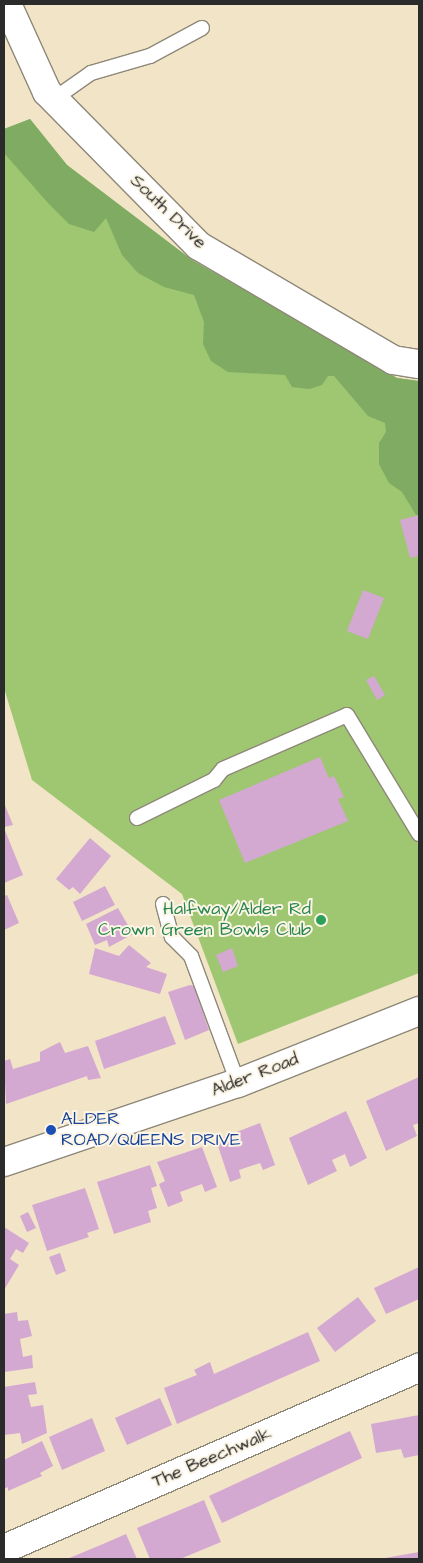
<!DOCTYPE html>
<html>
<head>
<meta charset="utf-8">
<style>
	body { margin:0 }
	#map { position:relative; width:423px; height:1563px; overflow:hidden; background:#f2e4c7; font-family:"Architects Daughter",sans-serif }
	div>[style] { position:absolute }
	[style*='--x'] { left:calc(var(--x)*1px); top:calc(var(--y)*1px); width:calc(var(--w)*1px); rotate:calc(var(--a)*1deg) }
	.green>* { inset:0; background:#9fc670 }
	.forest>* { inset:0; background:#7fab62 }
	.building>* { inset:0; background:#d3a8d1 }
	.roads { filter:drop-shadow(1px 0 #8e8879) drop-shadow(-1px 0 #8e8879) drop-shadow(0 1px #8e8879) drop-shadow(0 -1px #8e8879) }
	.service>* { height:14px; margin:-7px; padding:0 7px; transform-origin:7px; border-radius:7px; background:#fff }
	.minor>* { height:28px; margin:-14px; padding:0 14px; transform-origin:14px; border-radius:14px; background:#fff }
	.dots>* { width:14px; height:14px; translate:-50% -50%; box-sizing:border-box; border:2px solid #fcf5e5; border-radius:50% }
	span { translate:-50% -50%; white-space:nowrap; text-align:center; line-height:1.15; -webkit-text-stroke:4px #fcf5e5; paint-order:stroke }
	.street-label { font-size:18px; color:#2b2b2b }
	.leisure-label { font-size:18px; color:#27864d }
	.right { translate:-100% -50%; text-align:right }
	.transit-label { font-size:18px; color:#164399 }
	.left { translate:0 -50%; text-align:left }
	.frame { position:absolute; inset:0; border:5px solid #2b2b2b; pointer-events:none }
</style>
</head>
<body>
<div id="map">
	<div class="green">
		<div style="clip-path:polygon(30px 119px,67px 165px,192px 260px,397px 378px,419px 381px,419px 973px,238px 1044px,182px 894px,32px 780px,4px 688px,4px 129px)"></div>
	</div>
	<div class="forest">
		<div style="clip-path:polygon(30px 119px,67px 165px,192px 260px,397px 378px,419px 381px,419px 515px,416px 515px,402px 492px,389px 483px,379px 464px,379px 443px,386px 432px,385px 423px,368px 416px,334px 376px,328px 376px,322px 385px,309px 389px,292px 387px,285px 375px,228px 372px,211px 361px,203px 344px,204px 322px,194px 295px,164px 287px,138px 273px,122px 255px,106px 218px,94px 232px,69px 224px,48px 203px,4px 153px,4px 129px)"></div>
	</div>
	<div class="building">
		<div style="clip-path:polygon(419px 515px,419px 556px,410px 558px,400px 520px)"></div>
		<div style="clip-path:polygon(363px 590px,384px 598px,368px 639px,347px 631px)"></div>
		<div style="clip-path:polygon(374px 676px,385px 695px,377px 700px,366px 680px)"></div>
		<div style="clip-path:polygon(320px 757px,329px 778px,334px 776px,344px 797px,338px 799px,348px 821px,245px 863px,219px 800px)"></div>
		<div style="clip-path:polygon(4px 803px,13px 825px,4px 827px)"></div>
		<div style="clip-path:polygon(4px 828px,23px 875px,4px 883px)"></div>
		<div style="clip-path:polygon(90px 838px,111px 856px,80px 894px,73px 887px,69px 890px,56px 879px)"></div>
		<div style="clip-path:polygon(105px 886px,115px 905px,82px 921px,73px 902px)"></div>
		<div style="clip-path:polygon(7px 895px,19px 923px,4px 930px,4px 896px)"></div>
		<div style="clip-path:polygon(118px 908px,133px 934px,109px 947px,107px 940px,95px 945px,86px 924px)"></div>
		<div style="clip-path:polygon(129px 945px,151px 963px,146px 967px,167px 974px,160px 994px,89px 974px,95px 948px,119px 956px)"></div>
		<div style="clip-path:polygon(232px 948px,238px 966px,223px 972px,216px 955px)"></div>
		<div style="clip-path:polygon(190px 985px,194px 986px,209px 1030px,185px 1040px,168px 992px)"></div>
		<div style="clip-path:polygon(165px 1016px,176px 1044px,104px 1069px,95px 1041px)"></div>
		<div style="clip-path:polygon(60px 1042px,65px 1053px,88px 1046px,101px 1078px,88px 1080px,87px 1076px,6px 1104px,4px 1061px,10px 1059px,13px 1069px,40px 1061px,40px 1052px)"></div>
		<div style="clip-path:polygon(419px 1077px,419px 1123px,413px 1125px,417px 1136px,386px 1151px,366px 1101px)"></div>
		<div style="clip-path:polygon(346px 1111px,367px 1158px,350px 1167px,345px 1154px,332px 1160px,337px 1171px,308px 1185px,289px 1138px)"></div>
		<div style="clip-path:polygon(260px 1123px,275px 1165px,263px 1170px,260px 1163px,239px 1170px,241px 1178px,230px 1182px,216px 1140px)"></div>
		<div style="clip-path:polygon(202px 1147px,217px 1187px,205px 1192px,202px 1184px,180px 1192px,183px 1201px,168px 1207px,159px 1184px,165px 1181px,157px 1162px)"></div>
		<div style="clip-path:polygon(150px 1165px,157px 1186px,151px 1188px,157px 1208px,148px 1211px,151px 1222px,114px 1234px,97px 1182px)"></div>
		<div style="clip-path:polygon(85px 1188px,99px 1229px,87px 1233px,89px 1237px,47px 1251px,32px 1205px)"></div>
		<div style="clip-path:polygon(28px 1212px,36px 1228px,27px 1232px,20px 1216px)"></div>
		<div style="clip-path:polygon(4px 1227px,29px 1243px,23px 1253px,16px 1249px,10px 1259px,19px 1265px,4px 1290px)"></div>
		<div style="clip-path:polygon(60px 1253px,66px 1271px,56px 1275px,49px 1257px)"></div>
		<div style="clip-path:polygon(419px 1267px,419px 1299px,386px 1314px,374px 1288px)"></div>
		<div style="clip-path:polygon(358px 1297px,376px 1321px,335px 1352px,317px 1328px)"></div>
		<div style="clip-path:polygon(17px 1312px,18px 1321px,28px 1320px,32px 1336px,20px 1339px,23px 1357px,32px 1355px,33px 1368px,4px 1372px,4px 1314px)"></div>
		<div style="clip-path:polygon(308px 1332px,320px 1361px,177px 1424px,164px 1388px,197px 1375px,194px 1370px,210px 1362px,214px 1374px)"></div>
		<div style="clip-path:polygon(35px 1382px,37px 1394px,28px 1395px,31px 1407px,43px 1405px,47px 1433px,22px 1444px,20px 1433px,4px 1435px,4px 1387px)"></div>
		<div style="clip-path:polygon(160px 1398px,172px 1425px,127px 1445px,115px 1418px)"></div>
		<div style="clip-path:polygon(419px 1415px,419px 1455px,404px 1458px,401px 1449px,376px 1453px,371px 1424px)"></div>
		<div style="clip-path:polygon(92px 1418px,105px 1451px,62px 1470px,49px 1437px)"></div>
		<div style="clip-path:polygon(350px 1431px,362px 1458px,222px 1523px,209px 1496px)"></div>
		<div style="clip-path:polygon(42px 1441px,53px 1466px,40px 1473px,42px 1476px,8px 1491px,8px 1487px,4px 1489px,4px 1460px)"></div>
		<div style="clip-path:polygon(204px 1500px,221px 1542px,180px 1559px,150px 1559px,137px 1528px)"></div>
		<div style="clip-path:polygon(126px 1534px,137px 1559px,67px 1559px,103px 1544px)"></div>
		<div style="clip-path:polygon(419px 1552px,419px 1559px,385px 1559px,385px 1558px)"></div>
	</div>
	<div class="roads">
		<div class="service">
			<div style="--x:54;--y:99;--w:45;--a:-35.1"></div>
			<div style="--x:91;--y:73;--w:61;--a:-16.1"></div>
			<div style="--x:150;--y:56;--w:59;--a:-28.3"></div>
			<div style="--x:137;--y:818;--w:86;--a:-26.3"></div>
			<div style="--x:214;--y:780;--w:14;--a:-51"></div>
			<div style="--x:223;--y:769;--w:135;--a:-23.5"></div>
			<div style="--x:347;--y:715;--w:139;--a:58.8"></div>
			<div style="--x:163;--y:904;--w:34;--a:75"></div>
			<div style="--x:172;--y:937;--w:27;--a:45"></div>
			<div style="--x:191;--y:956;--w:135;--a:69.7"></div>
		</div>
		<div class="minor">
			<div style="--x:7;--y:4;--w:97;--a:65.6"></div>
			<div style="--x:47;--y:92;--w:216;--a:45.4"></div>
			<div style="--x:199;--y:246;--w:225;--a:30.4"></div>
			<div style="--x:393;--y:360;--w:26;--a:9"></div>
			<div style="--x:4;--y:1162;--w:247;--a:-18.7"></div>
			<div style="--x:238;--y:1083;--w:195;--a:-21.7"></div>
			<div style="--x:4;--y:1549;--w:453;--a:-23.6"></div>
		</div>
	</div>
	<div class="dots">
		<div style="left:321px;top:920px;background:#2e9e5b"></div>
		<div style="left:51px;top:1130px;background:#1a4fb4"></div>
	</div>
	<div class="street-label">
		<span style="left:168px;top:212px;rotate:44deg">South Drive</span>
		<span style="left:255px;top:1075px;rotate:-21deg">Alder Road</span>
		<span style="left:212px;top:1458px;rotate:-23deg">The Beechwalk</span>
	</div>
	<div class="leisure-label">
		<span class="right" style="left:311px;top:920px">Halfway/Alder Rd<br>Crown Green Bowls Club</span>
	</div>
	<div class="transit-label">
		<span class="left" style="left:61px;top:1130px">ALDER<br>ROAD/QUEENS DRIVE</span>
	</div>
	<div class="frame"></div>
</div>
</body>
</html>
